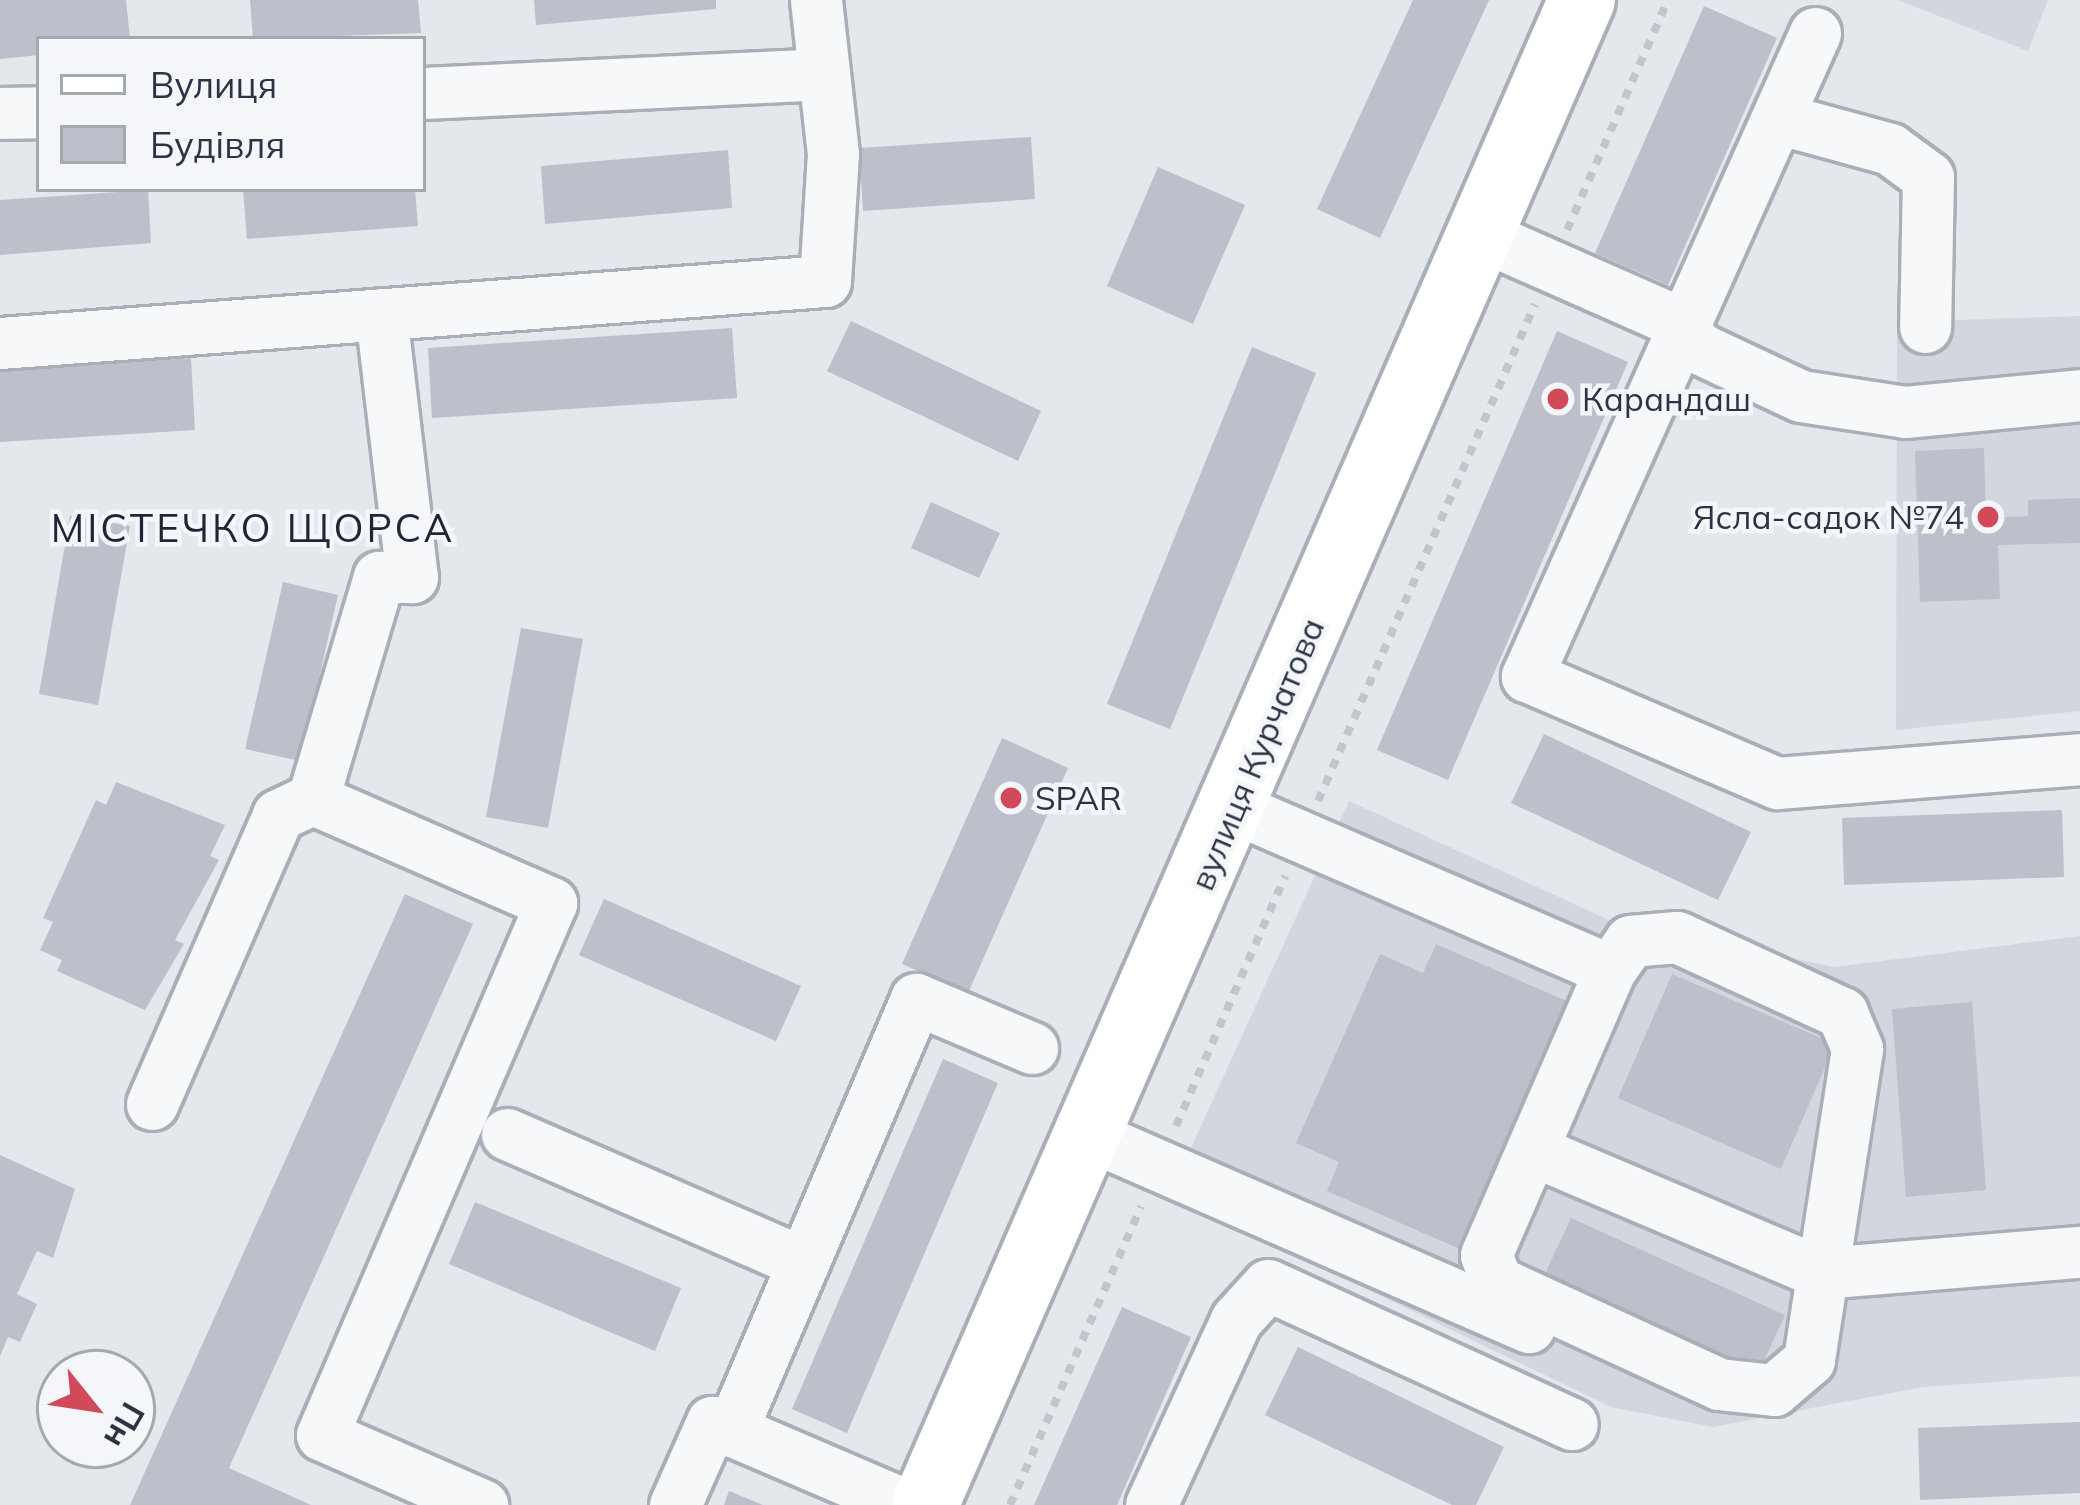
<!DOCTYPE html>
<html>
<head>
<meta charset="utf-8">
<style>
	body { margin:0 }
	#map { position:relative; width:2080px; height:1505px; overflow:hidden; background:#e4e7ec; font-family:Mulish,sans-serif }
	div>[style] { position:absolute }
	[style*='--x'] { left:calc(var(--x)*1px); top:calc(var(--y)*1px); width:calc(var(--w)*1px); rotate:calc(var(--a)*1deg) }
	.built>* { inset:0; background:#d2d6de }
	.building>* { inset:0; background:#bbc0ca }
	.path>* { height:8px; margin-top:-4px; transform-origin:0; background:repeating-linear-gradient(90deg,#c2c5cb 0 9px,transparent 0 18px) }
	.roads { filter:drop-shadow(3px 0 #a9aeb7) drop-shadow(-3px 0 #a9aeb7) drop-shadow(0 3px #a9aeb7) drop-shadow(0 -3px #a9aeb7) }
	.minor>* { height:51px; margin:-25.5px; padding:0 25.5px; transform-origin:25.5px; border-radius:25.5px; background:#f7f8fa }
	.major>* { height:66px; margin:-33px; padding:0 33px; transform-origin:33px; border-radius:33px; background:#fff }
	.dots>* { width:33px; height:33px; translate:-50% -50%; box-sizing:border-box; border:6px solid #f4f6f9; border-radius:50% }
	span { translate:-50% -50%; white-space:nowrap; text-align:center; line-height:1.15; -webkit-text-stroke:9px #f4f6f9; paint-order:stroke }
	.poi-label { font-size:33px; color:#2b3445 }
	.left { translate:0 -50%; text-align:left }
	.right { translate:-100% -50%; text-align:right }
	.street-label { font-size:33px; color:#2b3445 }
	.quarter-label { font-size:39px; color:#1d2536; letter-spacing:3px }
	.legend { position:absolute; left:36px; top:36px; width:390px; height:156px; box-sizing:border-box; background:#f4f6f9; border:3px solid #a4a8b1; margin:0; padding:15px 21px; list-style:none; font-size:36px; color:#2b3445 }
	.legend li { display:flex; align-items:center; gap:24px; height:60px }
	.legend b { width:60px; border:3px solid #a4a8b1 }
	.north { position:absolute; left:36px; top:1349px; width:120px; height:120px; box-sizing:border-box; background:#f4f6f9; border:3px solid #a4a8b1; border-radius:50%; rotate:120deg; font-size:33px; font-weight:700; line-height:48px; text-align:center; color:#2b3445 }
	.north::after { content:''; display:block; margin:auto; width:42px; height:54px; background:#d1495b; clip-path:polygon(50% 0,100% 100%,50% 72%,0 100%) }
</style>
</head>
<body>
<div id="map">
	<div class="built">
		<div style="clip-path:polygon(1898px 0,2048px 0,2028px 51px)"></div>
		<div style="clip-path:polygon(2080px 316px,2080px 711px,1896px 730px,1897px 322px)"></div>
		<div style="clip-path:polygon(1349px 801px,1609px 920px,1834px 967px,2080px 936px,2080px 1376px,1923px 1387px,1713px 1427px,1611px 1407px,1170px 1194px)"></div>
	</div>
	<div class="building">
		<div style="clip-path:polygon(0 0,126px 0,130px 39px,39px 39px,39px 55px,0 59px)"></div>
		<div style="clip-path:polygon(250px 0,418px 0,421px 33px,253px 39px)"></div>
		<div style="clip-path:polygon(534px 0,716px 0,716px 9px,536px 25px)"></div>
		<div style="clip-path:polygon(1413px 0,1489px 0,1380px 238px,1317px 209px)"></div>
		<div style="clip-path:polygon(1704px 6px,1777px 38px,1668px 285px,1595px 253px)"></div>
		<div style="clip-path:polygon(1031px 137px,1035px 199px,863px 211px,859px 148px)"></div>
		<div style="clip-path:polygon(728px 150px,732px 208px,545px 224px,541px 166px)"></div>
		<div style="clip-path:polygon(1158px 167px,1245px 205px,1193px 324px,1107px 286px)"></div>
		<div style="clip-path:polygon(415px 189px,418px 226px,247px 239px,243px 190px)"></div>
		<div style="clip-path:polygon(148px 190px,151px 243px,0 255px,0 200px)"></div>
		<div style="clip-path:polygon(851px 321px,1041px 411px,1018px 461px,827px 371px)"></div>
		<div style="clip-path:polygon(732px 328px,737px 398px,432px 418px,428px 348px)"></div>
		<div style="clip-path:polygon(1557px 331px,1628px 362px,1448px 780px,1377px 750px)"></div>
		<div style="clip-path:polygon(1252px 347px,1316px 373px,1170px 729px,1107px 704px)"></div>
		<div style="clip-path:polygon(191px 358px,195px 430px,0 442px,0 370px)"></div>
		<div style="clip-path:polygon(1984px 448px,1986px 518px,2028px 516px,2028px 500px,2080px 498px,2080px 543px,1998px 545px,2000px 599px,1920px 602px,1915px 451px)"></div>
		<div style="clip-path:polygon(931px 502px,1000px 533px,979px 578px,911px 548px)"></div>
		<div style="clip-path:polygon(70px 516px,130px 526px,98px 705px,39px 694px)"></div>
		<div style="clip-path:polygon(283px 582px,338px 595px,300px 761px,245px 749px)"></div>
		<div style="clip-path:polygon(521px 628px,583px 639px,548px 828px,486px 817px)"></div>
		<div style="clip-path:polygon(1544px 734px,1751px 832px,1718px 900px,1511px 803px)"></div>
		<div style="clip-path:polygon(1002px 738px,1068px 768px,968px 993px,902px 964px)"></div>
		<div style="clip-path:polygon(116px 782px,225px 825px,210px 856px,219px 860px,175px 940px,184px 944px,145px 1010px,57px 971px,62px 960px,40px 950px,53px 922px,43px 918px,96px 800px,106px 805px)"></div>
		<div style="clip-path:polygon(2062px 810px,2064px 877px,1844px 885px,1842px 818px)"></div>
		<div style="clip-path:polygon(405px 894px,473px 924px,229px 1468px,311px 1505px,130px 1505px)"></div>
		<div style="clip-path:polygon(604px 899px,801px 986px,776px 1041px,579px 955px)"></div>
		<div style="clip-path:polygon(1436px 944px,1587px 1010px,1478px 1257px,1327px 1191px,1339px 1162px,1296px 1143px,1380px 954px,1423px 973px)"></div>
		<div style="clip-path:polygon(1672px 974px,1835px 1044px,1781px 1169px,1618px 1098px)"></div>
		<div style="clip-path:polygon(1972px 1002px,1986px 1190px,1906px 1197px,1892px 1009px)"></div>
		<div style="clip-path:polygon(943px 1059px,998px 1083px,847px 1433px,792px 1409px)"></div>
		<div style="clip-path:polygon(0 1155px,75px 1189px,53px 1258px,37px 1251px,17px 1294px,37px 1304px,20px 1342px,8px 1337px,0 1356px)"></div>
		<div style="clip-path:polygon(475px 1202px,681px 1288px,655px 1351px,449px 1264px)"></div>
		<div style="clip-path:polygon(1571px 1218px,1785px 1315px,1756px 1378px,1542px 1280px)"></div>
		<div style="clip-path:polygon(1122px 1307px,1191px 1337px,1117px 1505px,1034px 1505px)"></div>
		<div style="clip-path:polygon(1298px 1347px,1504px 1447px,1476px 1505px,1452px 1505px,1265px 1415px)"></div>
		<div style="clip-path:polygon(2080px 1422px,2080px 1493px,1920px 1500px,1918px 1428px)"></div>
		<div style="clip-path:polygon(729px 1491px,763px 1505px,724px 1505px)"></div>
	</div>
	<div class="path">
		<div style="--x:1567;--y:230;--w:251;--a:-66.3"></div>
		<div style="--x:1318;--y:801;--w:542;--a:-66.41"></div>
		<div style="--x:1176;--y:1126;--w:273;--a:-66.4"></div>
		<div style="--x:1010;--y:1505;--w:326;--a:-66.3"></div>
	</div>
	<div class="roads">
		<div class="minor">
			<div style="--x:1815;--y:33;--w:705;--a:114.13"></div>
			<div style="--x:1527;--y:676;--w:272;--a:23.2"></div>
			<div style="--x:1777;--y:783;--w:304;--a:-4.5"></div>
			<div style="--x:423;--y:93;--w:399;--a:-2.7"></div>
			<div style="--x:0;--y:113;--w:39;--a:-1"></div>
			<div style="--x:1777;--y:118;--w:117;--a:15.3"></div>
			<div style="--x:1890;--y:149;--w:47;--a:36.4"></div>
			<div style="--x:1928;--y:177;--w:150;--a:91.1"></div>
			<div style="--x:1481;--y:235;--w:201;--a:23.8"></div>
			<div style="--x:1665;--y:316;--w:49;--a:42.5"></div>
			<div style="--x:1701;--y:349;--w:110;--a:25.2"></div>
			<div style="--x:1801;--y:396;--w:105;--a:8.7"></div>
			<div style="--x:1905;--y:412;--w:176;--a:-5.5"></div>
			<div style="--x:381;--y:314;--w:265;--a:83.3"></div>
			<div style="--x:412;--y:577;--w:33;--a:180"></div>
			<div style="--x:379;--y:577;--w:232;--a:106.6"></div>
			<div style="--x:313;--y:799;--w:260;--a:23.6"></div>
			<div style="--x:551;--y:903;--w:579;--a:113.29"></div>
			<div style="--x:322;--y:1435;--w:175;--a:23.6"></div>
			<div style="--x:0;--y:343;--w:827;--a:-4.3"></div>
			<div style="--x:825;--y:281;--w:127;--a:-86.4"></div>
			<div style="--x:833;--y:154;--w:155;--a:-96.3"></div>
			<div style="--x:1235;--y:808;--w:408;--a:23.4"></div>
			<div style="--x:1677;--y:937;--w:182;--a:24.7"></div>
			<div style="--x:1842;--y:1013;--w:39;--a:67"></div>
			<div style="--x:1857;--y:1049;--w:315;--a:98.8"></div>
			<div style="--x:1809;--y:1360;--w:46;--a:139.4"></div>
			<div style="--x:1774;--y:1390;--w:55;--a:-173.8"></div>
			<div style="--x:1719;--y:1384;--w:244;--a:-155.3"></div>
			<div style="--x:1497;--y:1282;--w:29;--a:-112"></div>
			<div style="--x:1486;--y:1255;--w:311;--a:-66.5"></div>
			<div style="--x:1610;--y:970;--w:35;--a:-55"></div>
			<div style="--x:1630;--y:941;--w:47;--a:-4.9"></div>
			<div style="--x:152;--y:1104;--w:315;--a:-66.4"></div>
			<div style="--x:278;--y:815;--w:38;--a:-25"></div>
			<div style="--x:507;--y:1134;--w:323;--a:23.5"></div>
			<div style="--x:1089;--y:1135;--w:480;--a:23.6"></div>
			<div style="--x:1532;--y:1150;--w:315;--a:23"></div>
			<div style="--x:1822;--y:1273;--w:259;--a:-4.7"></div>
			<div style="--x:731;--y:1431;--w:470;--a:-66.8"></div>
			<div style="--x:916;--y:999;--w:126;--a:22.9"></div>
			<div style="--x:675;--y:1505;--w:91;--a:-66"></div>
			<div style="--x:712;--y:1422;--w:211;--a:23.2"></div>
			<div style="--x:1151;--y:1505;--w:204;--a:-65.3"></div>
			<div style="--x:1236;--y:1320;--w:47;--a:-47.6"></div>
			<div style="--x:1268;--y:1285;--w:334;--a:24.6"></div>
		</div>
		<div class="major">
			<div style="--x:925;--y:1505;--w:1642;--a:-66.42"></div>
		</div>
	</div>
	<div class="dots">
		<div style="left:1558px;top:399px;background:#d1495b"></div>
		<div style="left:1988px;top:517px;background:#d1495b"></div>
		<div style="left:1011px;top:798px;background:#d1495b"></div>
	</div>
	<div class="poi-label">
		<span class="left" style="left:1582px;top:399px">Карандаш</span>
		<span class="right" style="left:1964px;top:517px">Ясла-садок №74</span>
		<span class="left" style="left:1035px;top:798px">SPAR</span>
	</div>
	<div class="street-label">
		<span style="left:1257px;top:754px;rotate:-67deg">вулиця Курчатова</span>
	</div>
	<div class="quarter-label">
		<span style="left:253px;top:528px">МІСТЕЧКО ЩОРСА</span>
	</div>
	<ul class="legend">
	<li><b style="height:15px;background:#fff"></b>Вулиця</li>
	<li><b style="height:33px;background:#bbc0ca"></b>Будівля</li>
	</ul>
	<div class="north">Пн</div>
</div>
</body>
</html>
